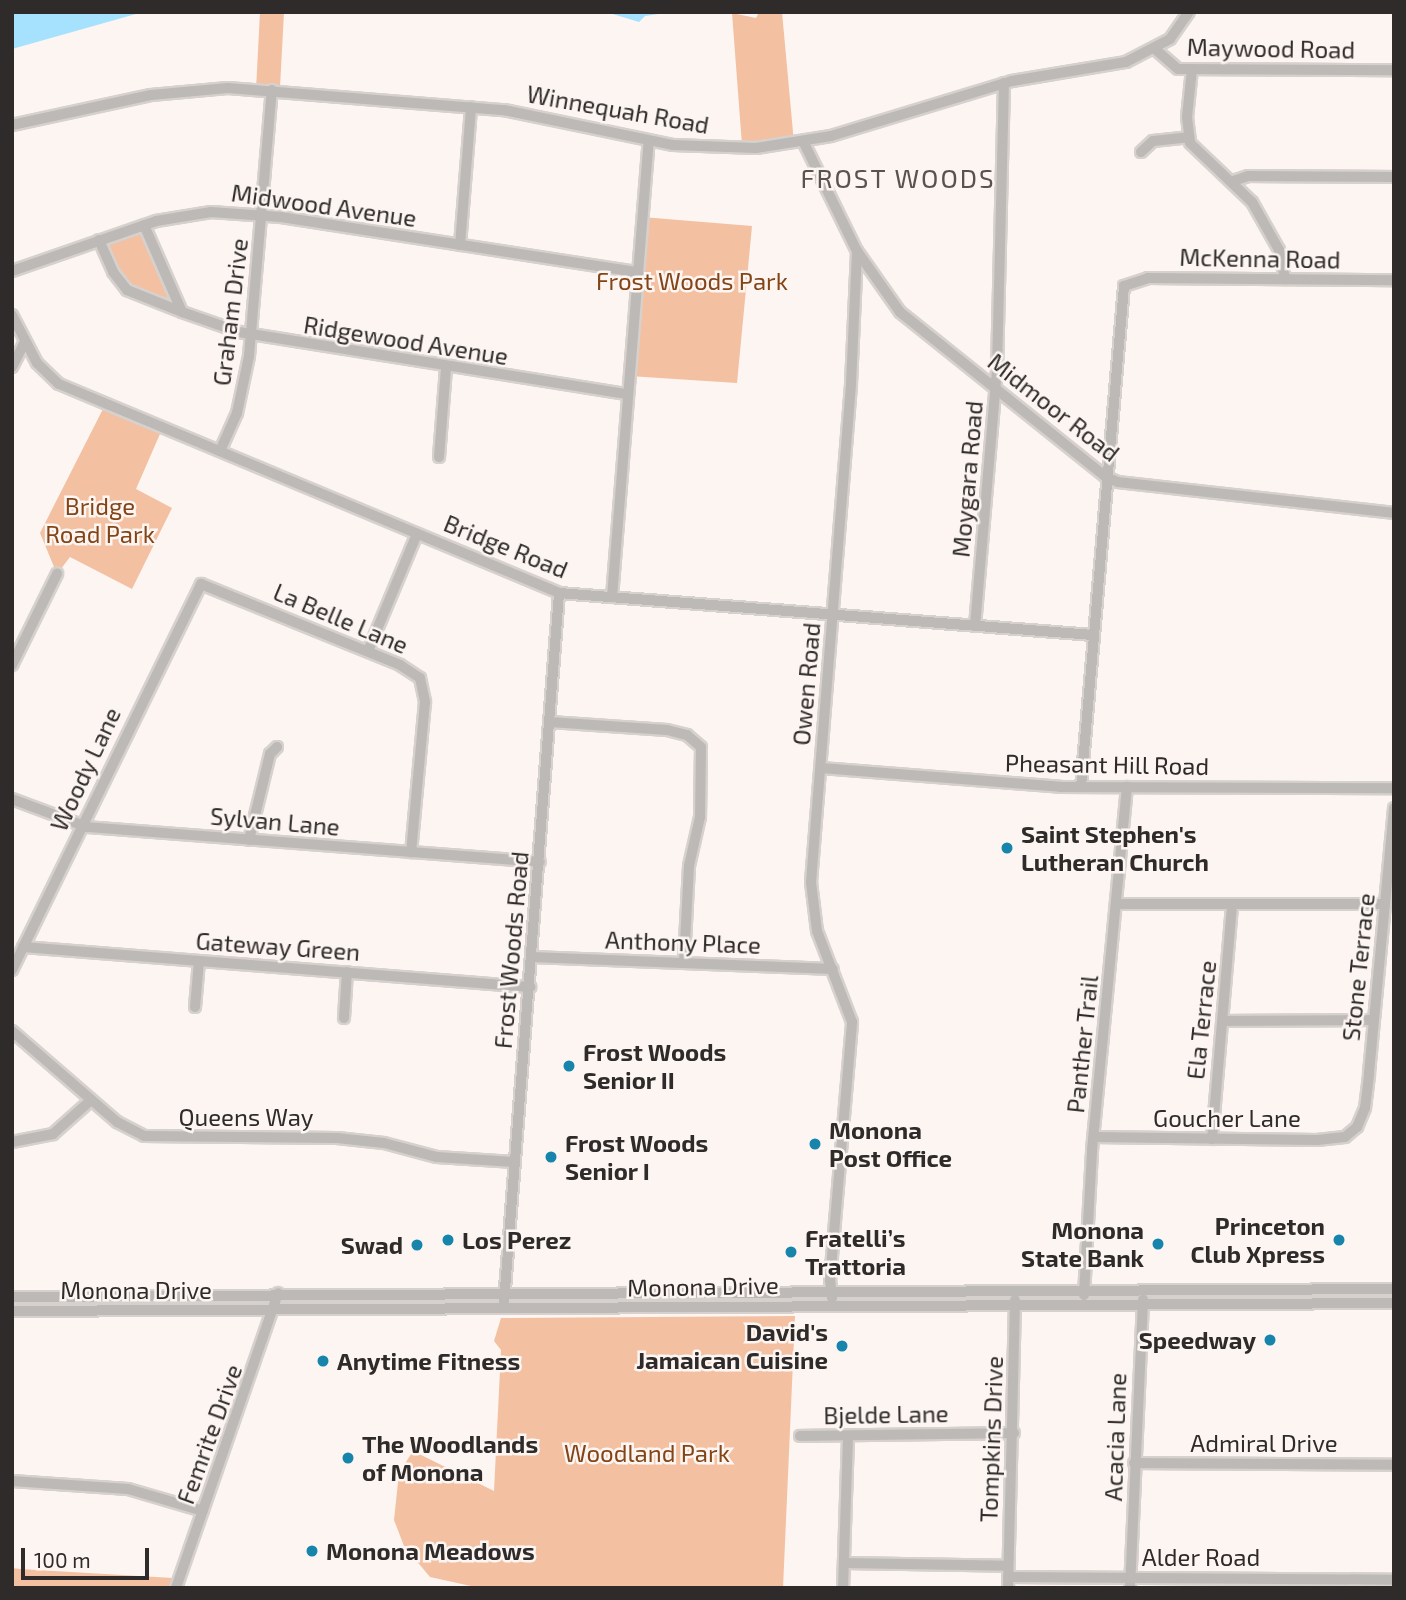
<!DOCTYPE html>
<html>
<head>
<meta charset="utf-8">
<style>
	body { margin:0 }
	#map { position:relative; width:1406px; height:1600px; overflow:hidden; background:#fcf5f1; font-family:"Exo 2",sans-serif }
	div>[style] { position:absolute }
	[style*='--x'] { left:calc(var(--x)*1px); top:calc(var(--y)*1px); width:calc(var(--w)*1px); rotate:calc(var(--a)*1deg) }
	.green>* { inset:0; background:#f3c0a1 }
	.water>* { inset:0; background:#a6e1fe }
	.roads { filter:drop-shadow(2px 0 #d7d1cd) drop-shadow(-2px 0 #d7d1cd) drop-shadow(0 2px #d7d1cd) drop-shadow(0 -2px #d7d1cd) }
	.minor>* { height:10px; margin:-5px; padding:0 5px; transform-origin:5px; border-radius:5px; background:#bcb9b7 }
	.dots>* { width:19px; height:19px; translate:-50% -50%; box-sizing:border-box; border:4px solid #fcf5f1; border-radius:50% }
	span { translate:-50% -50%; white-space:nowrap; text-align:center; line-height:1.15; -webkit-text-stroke:5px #fcf5f1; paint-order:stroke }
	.street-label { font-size:24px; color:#2e2b2a }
	.park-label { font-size:24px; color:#834518 }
	.poi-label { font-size:24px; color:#2e2b2a; font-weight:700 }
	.left { translate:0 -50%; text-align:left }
	.right { translate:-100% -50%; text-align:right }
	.neighbourhood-label { font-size:26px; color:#595350; letter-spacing:2px }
	.frame { position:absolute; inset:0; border:14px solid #2e2b2a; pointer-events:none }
	.scale { position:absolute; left:21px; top:1548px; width:128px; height:32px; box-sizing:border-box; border:4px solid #2e2b2a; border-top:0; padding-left:9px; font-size:21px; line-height:24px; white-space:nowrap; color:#2e2b2a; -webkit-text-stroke:5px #fcf5f1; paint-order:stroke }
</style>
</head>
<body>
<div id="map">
	<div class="green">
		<div style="clip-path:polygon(260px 12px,284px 12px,280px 87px,256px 90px)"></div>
		<div style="clip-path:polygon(759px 12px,782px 12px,794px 143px,742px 145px,732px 13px,756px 18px)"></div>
		<div style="clip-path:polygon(642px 217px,752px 226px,737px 383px,629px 376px)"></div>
		<div style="clip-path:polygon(144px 225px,182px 312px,127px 290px,99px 240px)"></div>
		<div style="clip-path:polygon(106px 403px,163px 427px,136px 489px,172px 508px,132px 589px,70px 557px,57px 574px,40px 533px)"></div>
		<div style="clip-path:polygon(795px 1316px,783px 1588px,480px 1588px,430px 1577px,404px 1546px,394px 1520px,399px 1473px,413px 1451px,494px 1491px,501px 1350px,494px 1341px,501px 1318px)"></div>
		<div style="clip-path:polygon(12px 1568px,20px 1569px,173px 1578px,170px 1588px,12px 1588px)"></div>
	</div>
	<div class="water">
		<div style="clip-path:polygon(12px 12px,24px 13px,143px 12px,12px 49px)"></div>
		<div style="clip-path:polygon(606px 12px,672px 12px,645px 16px,639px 22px)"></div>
	</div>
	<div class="roads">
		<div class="minor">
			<div style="--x:1155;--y:49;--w:30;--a:41"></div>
			<div style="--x:1178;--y:69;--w:216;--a:0.3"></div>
			<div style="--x:1192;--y:69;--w:48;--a:95.9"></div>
			<div style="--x:1187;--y:117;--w:26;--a:83"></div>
			<div style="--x:1190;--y:143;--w:86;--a:43.6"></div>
			<div style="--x:1252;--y:202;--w:55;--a:60.6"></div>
			<div style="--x:1279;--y:250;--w:30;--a:78"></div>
			<div style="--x:12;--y:125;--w:142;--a:-12.2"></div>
			<div style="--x:151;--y:95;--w:77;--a:-5.2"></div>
			<div style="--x:228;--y:88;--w:277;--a:4.6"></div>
			<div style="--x:504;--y:110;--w:173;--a:11.7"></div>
			<div style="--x:673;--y:145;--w:83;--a:2.1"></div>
			<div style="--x:756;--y:148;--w:76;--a:-9.1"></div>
			<div style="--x:831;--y:136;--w:189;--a:-16.9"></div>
			<div style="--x:1012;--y:81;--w:116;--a:-9.5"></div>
			<div style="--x:1126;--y:62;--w:50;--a:-27.6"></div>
			<div style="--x:1170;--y:39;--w:33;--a:-55"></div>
			<div style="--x:803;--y:141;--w:123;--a:63.9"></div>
			<div style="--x:857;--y:251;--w:75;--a:54.8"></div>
			<div style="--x:900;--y:312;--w:264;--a:38.7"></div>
			<div style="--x:1106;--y:477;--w:13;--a:23"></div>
			<div style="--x:1118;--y:482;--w:278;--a:6.4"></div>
			<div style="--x:1141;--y:152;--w:16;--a:-43"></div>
			<div style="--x:1153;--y:141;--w:36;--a:-6"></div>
			<div style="--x:1233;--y:181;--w:16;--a:-18"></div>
			<div style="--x:1248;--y:176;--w:146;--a:0.4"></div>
			<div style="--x:144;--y:225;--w:95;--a:66.4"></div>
			<div style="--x:182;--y:312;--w:60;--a:19.3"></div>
			<div style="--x:239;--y:332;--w:394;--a:9.1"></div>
			<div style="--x:99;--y:240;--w:35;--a:66"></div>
			<div style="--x:113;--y:272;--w:23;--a:52"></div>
			<div style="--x:127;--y:290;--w:59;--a:21.8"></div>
			<div style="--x:460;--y:245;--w:138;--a:-85.4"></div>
			<div style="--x:12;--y:271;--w:152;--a:-19.1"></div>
			<div style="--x:156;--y:221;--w:56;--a:-9.3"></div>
			<div style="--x:211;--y:212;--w:70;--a:4.1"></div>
			<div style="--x:281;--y:217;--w:361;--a:8.8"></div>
			<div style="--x:12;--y:315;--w:54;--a:62.5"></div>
			<div style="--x:37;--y:363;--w:30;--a:44"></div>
			<div style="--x:59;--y:384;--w:542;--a:22.68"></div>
			<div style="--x:559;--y:593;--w:536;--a:4.5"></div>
			<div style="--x:12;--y:367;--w:29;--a:-63"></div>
			<div style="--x:220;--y:451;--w:42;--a:-65.9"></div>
			<div style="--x:237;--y:413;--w:58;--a:-78.1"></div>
			<div style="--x:249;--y:356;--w:267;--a:-85.1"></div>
			<div style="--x:439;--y:457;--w:88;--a:-85.5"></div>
			<div style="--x:612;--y:597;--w:457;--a:-85.4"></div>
			<div style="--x:975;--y:626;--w:258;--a:-85.1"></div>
			<div style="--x:997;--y:369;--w:286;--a:-88.6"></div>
			<div style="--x:368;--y:651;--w:127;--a:-67.3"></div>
			<div style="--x:12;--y:665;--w:102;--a:-63.7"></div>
			<div style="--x:550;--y:722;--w:117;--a:3.9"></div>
			<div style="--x:667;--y:730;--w:21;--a:14"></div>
			<div style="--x:687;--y:735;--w:18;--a:41"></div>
			<div style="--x:701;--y:747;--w:70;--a:90.8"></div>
			<div style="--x:700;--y:817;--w:50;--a:102.7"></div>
			<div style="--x:689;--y:866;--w:96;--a:93"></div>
			<div style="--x:821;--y:768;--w:240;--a:4.5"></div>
			<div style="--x:1060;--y:787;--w:334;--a:0.2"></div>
			<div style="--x:1081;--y:787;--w:503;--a:-85.09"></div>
			<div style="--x:1124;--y:286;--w:25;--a:-18"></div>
			<div style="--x:1148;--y:278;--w:246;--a:0.5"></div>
			<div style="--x:12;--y:799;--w:80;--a:20.5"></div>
			<div style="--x:87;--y:827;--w:454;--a:4.4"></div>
			<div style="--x:249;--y:840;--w:89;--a:-76.3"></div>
			<div style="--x:270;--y:754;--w:10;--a:-45"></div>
			<div style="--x:1116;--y:904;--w:269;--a:0"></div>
			<div style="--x:23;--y:947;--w:509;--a:4.51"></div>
			<div style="--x:532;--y:957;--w:301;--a:2.3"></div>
			<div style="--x:12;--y:970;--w:430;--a:-63.9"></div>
			<div style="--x:201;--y:584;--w:215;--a:22.1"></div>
			<div style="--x:400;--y:665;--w:24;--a:33"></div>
			<div style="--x:420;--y:678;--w:25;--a:78"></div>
			<div style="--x:425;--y:702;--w:151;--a:95.3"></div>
			<div style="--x:195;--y:1007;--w:46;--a:-85"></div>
			<div style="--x:344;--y:1018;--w:46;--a:-86.3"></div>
			<div style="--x:1223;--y:1021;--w:151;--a:-0.4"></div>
			<div style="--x:12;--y:1031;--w:139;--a:40.9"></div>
			<div style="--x:117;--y:1122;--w:30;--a:27"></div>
			<div style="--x:144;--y:1136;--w:193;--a:0.6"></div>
			<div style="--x:337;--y:1138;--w:47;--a:6.1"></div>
			<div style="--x:384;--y:1143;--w:55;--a:14.8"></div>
			<div style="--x:437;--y:1157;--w:77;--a:3.7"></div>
			<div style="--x:1094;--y:1137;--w:223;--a:0.8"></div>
			<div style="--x:1317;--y:1140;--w:28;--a:-6"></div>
			<div style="--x:1345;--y:1137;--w:16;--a:-40"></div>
			<div style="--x:1357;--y:1127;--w:21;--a:-67"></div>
			<div style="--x:1365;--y:1108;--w:35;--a:-83"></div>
			<div style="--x:1369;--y:1073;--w:266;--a:-84.6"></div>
			<div style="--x:1212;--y:1139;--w:235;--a:-85.1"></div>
			<div style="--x:12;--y:1142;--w:42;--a:-11"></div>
			<div style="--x:53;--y:1134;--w:51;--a:-41.8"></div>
			<div style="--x:1084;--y:1295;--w:145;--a:-86.8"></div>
			<div style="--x:1092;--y:1150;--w:365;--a:-84.5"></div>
			<div style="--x:12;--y:1297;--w:1382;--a:-0.33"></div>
			<div style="--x:832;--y:1298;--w:18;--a:-96"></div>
			<div style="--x:830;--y:1280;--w:259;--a:-85.1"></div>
			<div style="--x:852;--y:1022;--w:97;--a:-111"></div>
			<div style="--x:817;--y:931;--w:49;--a:-97"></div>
			<div style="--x:811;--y:882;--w:500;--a:-85.4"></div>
			<div style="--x:851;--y:384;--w:133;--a:-87.4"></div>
			<div style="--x:504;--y:1302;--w:711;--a:-85.56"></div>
			<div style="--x:12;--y:1311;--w:1382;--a:-0.33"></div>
			<div style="--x:800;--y:1436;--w:214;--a:-0.8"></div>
			<div style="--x:1134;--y:1463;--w:260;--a:0.4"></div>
			<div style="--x:12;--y:1481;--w:116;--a:3.9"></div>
			<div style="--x:128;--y:1489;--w:78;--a:16.3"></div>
			<div style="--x:844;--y:1563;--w:164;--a:1"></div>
			<div style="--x:1008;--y:1577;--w:386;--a:0.4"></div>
			<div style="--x:176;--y:1588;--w:312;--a:-70.9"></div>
			<div style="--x:843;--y:1588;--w:152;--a:-88.1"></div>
			<div style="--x:1008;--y:1588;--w:288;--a:-88.6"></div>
			<div style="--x:1130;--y:1588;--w:289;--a:-87.4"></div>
		</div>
	</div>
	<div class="dots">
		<div style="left:1007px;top:848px;background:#1784ac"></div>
		<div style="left:569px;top:1066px;background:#1784ac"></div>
		<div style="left:815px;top:1144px;background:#1784ac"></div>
		<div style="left:551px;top:1157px;background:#1784ac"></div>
		<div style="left:448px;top:1240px;background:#1784ac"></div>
		<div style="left:1339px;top:1240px;background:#1784ac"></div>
		<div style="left:1158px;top:1244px;background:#1784ac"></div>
		<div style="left:417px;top:1245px;background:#1784ac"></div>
		<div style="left:791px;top:1252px;background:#1784ac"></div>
		<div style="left:1270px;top:1340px;background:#1784ac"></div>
		<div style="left:842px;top:1346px;background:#1784ac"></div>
		<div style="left:323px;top:1361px;background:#1784ac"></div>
		<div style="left:348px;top:1458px;background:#1784ac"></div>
		<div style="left:312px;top:1551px;background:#1784ac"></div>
	</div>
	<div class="street-label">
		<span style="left:1271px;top:48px;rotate:1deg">Maywood Road</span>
		<span style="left:618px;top:109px;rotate:10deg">Winnequah Road</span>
		<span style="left:324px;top:205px;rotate:8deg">Midwood Avenue</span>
		<span style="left:1260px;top:258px;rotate:1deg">McKenna Road</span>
		<span style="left:230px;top:312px;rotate:-83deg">Graham Drive</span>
		<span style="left:406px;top:340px;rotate:9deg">Ridgewood Avenue</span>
		<span style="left:1054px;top:407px;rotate:38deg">Midmoor Road</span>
		<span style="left:967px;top:479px;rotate:-85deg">Moygara Road</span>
		<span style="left:506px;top:546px;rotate:22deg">Bridge Road</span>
		<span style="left:341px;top:618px;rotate:23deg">La Belle Lane</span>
		<span style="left:806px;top:684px;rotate:-85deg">Owen Road</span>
		<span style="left:1107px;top:764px;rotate:1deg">Pheasant Hill Road</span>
		<span style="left:85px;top:769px;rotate:-65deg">Woody Lane</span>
		<span style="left:275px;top:821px;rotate:5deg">Sylvan Lane</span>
		<span style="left:683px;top:942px;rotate:2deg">Anthony Place</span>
		<span style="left:278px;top:946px;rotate:4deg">Gateway Green</span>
		<span style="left:511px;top:950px;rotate:-85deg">Frost Woods Road</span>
		<span style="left:1358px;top:967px;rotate:-84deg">Stone Terrace</span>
		<span style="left:1201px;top:1020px;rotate:-84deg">Ela Terrace</span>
		<span style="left:1082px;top:1044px;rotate:-84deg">Panther Trail</span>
		<span style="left:246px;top:1117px">Queens Way</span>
		<span style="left:1227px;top:1118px">Goucher Lane</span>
		<span style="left:703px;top:1286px;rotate:-1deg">Monona Drive</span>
		<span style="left:136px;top:1290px">Monona Drive</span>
		<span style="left:886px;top:1414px;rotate:-1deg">Bjelde Lane</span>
		<span style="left:209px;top:1434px;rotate:-70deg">Femrite Drive</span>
		<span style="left:1115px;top:1437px;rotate:-88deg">Acacia Lane</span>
		<span style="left:991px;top:1439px;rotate:-88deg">Tompkins Drive</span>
		<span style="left:1264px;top:1443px">Admiral Drive</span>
		<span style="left:1201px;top:1557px">Alder Road</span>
	</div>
	<div class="park-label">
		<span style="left:692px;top:281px">Frost Woods Park</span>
		<span style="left:100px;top:520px">Bridge<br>Road Park</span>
		<span style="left:647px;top:1453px">Woodland Park</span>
	</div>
	<div class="poi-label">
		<span class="left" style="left:1021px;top:848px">Saint Stephen's<br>Lutheran Church</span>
		<span class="left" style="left:583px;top:1066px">Frost Woods<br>Senior II</span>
		<span class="left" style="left:829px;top:1144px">Monona<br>Post Office</span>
		<span class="left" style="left:565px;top:1157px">Frost Woods<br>Senior I</span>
		<span class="right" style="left:1325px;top:1240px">Princeton<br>Club Xpress</span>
		<span class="right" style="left:1144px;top:1244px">Monona<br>State Bank</span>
		<span class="left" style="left:805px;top:1252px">Fratelli’s<br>Trattoria</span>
		<span class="left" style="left:462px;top:1240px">Los Perez</span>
		<span class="right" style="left:403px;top:1245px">Swad</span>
		<span class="right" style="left:828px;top:1346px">David's<br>Jamaican Cuisine</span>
		<span class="right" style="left:1256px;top:1340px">Speedway</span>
		<span class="left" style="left:337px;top:1361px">Anytime Fitness</span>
		<span class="left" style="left:362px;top:1458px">The Woodlands<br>of Monona</span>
		<span class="left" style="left:326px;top:1551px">Monona Meadows</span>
	</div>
	<div class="neighbourhood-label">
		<span style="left:898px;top:178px">FROST WOODS</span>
	</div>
	<div class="frame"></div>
	<div class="scale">100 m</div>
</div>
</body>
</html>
